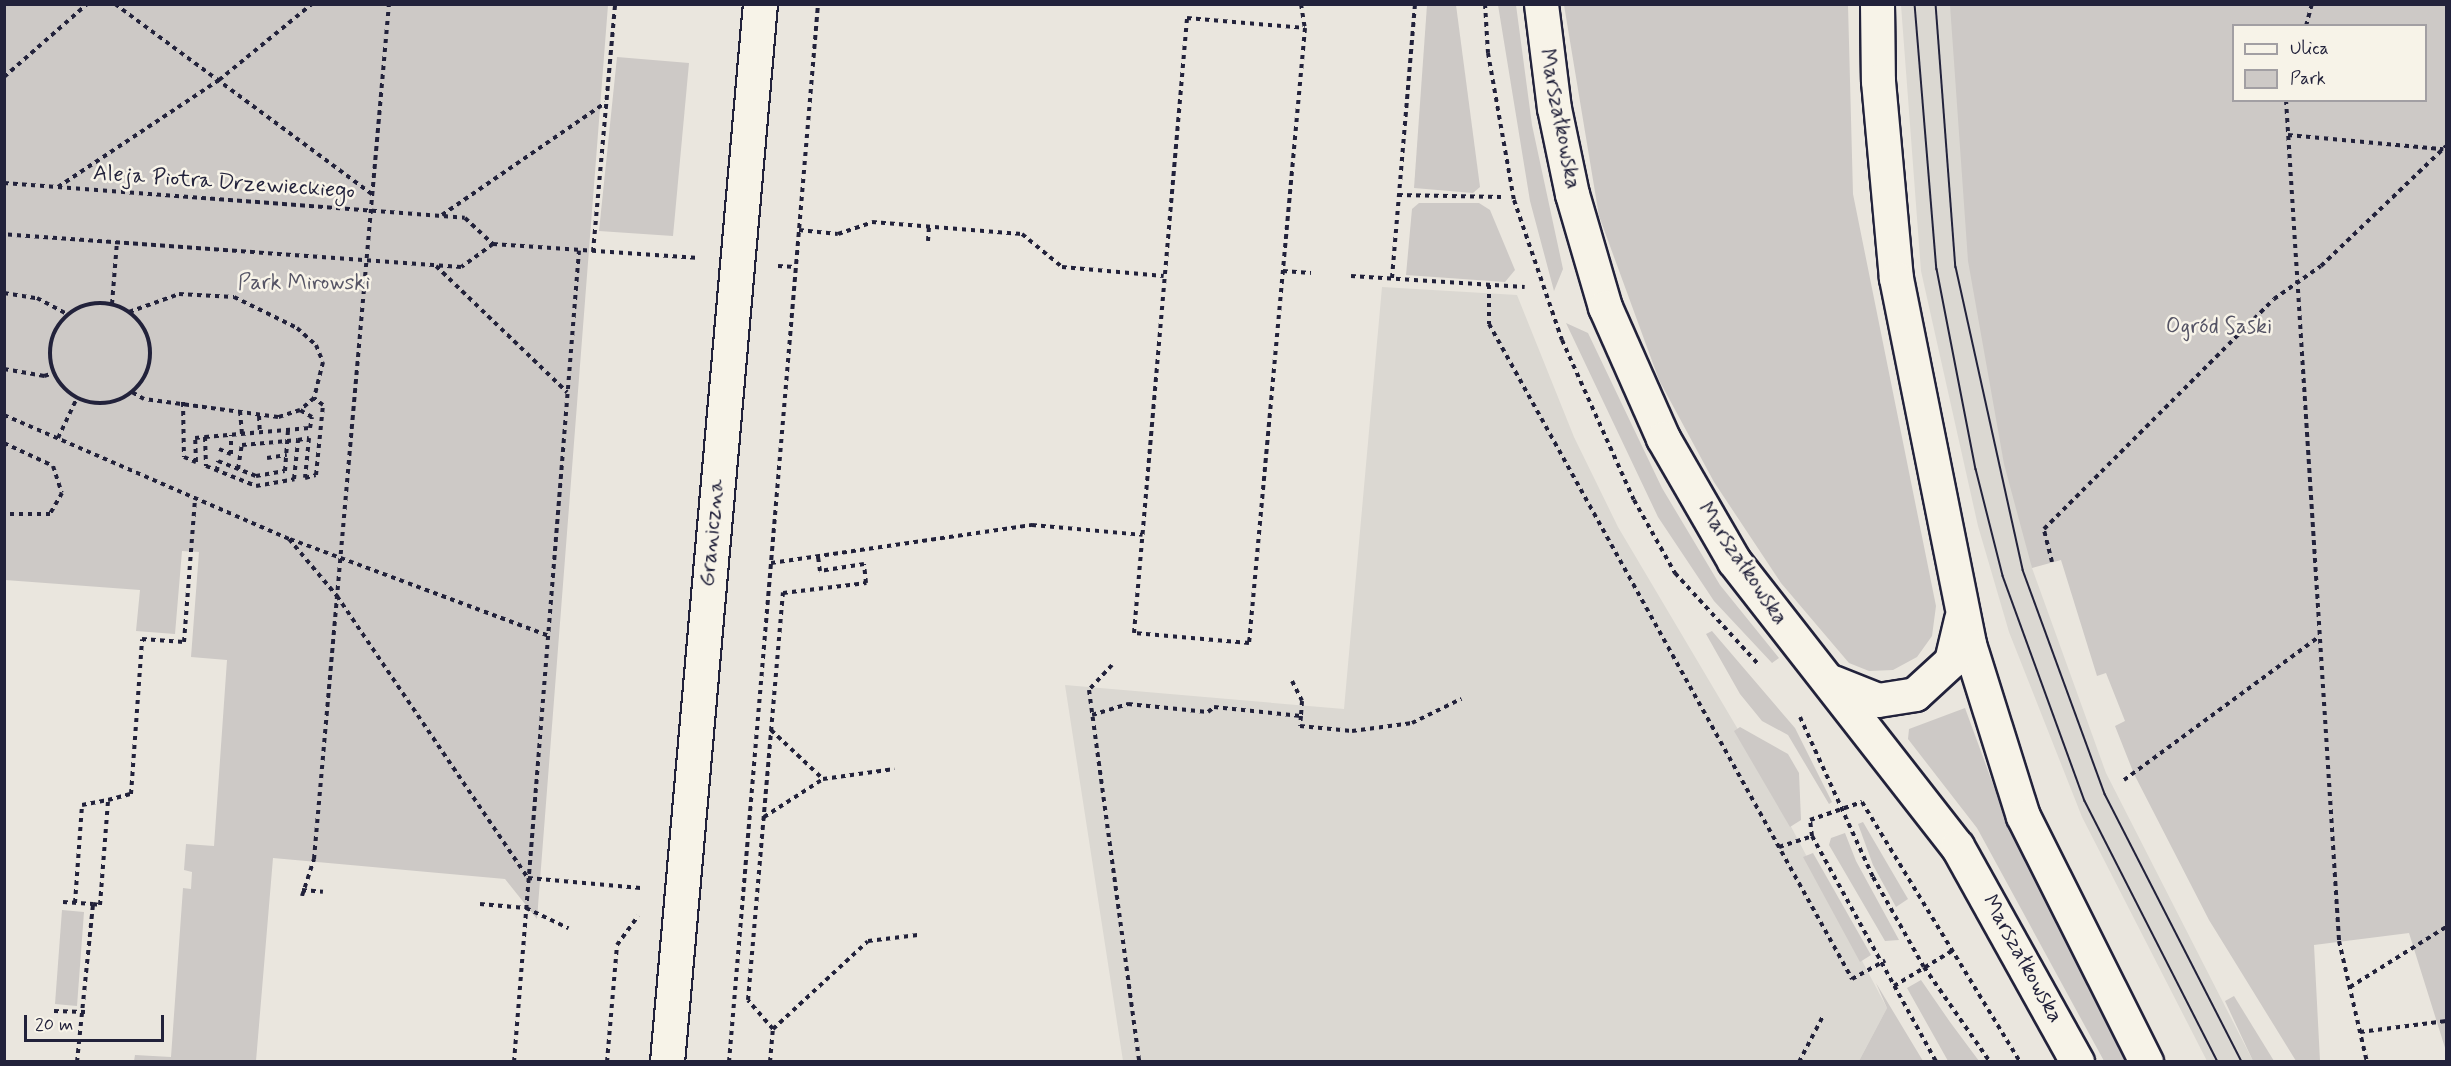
<!DOCTYPE html>
<html>
<head>
<meta charset="utf-8">
<style>
	body { margin:0 }
	#map { position:relative; width:2451px; height:1066px; overflow:hidden; background:#eae6de; font-family:Mynerve,sans-serif }
	div>[style] { position:absolute }
	[style*='--x'] { left:calc(var(--x)*1px); top:calc(var(--y)*1px); width:calc(var(--w)*1px); rotate:calc(var(--a)*1deg) }
	.built>* { inset:0; background:#dbd8d2 }
	.green>* { inset:0; background:#cdc9c6 }
	.path>* { height:4px; margin-top:-2px; transform-origin:0; background:repeating-linear-gradient(90deg,#22223b 0 4.5px,transparent 0 9px) }
	.path>.ring { margin:-2px; padding:0; box-sizing:content-box; background:none; border:4px solid #22223b; border-radius:50% }
	.roads { filter:drop-shadow(2px 0 #22223b) drop-shadow(-2px 0 #22223b) drop-shadow(0 2px #22223b) drop-shadow(0 -2px #22223b) }
	.minor>* { height:33px; margin:-16.5px; padding:0 16.5px; transform-origin:16.5px; border-radius:16.5px; background:#f7f3e8 }
	.major>* { height:33px; margin:-16.5px; padding:0 16.5px; transform-origin:16.5px; border-radius:16.5px; background:#f7f3e8 }
	.tram>* { height:1.5px; margin:-0.75px; padding:0 0.75px; transform-origin:0.75px; border-radius:0.75px; background:#22223b }
	span { translate:-50% -50%; white-space:nowrap; text-align:center; line-height:1.15; -webkit-text-stroke:5px #f7f3e8; paint-order:stroke }
	.street-label { font-size:22px; color:#22223b }
	.park-label { font-size:22px; color:#555465 }
	.frame { position:absolute; inset:0; border:6px solid #22223b; pointer-events:none }
	.legend { position:absolute; left:2232px; top:24px; width:195px; height:78px; box-sizing:border-box; background:#f7f3e8; border:2px solid #a29fa3; margin:0; padding:8px 10px; list-style:none; font-size:18px; color:#22223b }
	.legend li { display:flex; align-items:center; gap:12px; height:30px }
	.legend b { width:30px; border:2px solid #a29fa3 }
	.scale { position:absolute; left:24px; top:1015px; width:140px; height:27px; box-sizing:border-box; border:3px solid #22223b; border-top:0; padding-left:8px; font-size:18px; line-height:21px; white-space:nowrap; color:#22223b; -webkit-text-stroke:4px #f7f3e8; paint-order:stroke }
</style>
</head>
<body>
<div id="map">
	<div class="built">
		<div style="clip-path:polygon(1901px 5px,1965px 5px,2032px 568px,2106px 773px,2253px 1061px,2207px 1061px,2082px 817px,2009px 632px,1978px 526px,1921px 271px)"></div>
		<div style="clip-path:polygon(1382px 287px,1517px 295px,1574px 437px,1618px 527px,1752px 753px,1887px 1008px,1859px 1061px,1123px 1061px,1065px 685px,1344px 709px)"></div>
	</div>
	<div class="green">
		<div style="clip-path:polygon(4px 5px,608px 5px,537px 919px,505px 879px,273px 858px,256px 1061px,134px 1061px,135px 1055px,171px 1057px,183px 888px,191px 889px,192px 872px,184px 870px,186px 844px,214px 846px,227px 660px,191px 657px,199px 552px,182px 551px,175px 634px,136px 631px,140px 590px,5px 580px)"></div>
		<div style="clip-path:polygon(1427px 5px,1456px 5px,1480px 187px,1473px 193px,1414px 188px)"></div>
		<div style="clip-path:polygon(1498px 5px,1516px 5px,1532px 125px,1563px 269px,1554px 291px,1530px 201px)"></div>
		<div style="clip-path:polygon(1564px 5px,1848px 5px,1853px 194px,1936px 606px,1932px 636px,1917px 657px,1893px 670px,1869px 671px,1849px 663px,1781px 583px,1714px 482px,1659px 380px,1599px 216px)"></div>
		<div style="clip-path:polygon(evenodd,1950px 5px,2446px 5px,2446px 1051px,2409px 933px,2314px 945px,2320px 1061px,2296px 1061px,2209px 920px,2134px 774px,2115px 726px,2125px 721px,2106px 673px,2097px 676px,2061px 560px,2032px 568px,2004px 464px,1968px 261px,1950px 5px,2234px 26px,2426px 26px,2426px 100px,2234px 100px,2234px 26px)"></div>
		<div style="clip-path:polygon(617px 57px,689px 63px,673px 236px,599px 231px)"></div>
		<div style="clip-path:polygon(1419px 203px,1479px 203px,1490px 210px,1515px 270px,1505px 282px,1406px 275px,1412px 209px)"></div>
		<div style="clip-path:polygon(1566px 323px,1588px 333px,1662px 488px,1720px 585px,1779px 658px,1772px 663px,1714px 601px,1658px 517px)"></div>
		<div style="clip-path:polygon(1712px 631px,1795px 728px,1832px 802px,1829px 804px,1788px 735px,1762px 721px,1740px 694px,1706px 634px)"></div>
		<div style="clip-path:polygon(1965px 708px,2001px 806px,2126px 1061px,2104px 1061px,1977px 828px,1908px 739px,1909px 729px)"></div>
		<div style="clip-path:polygon(1740px 727px,1788px 754px,1799px 773px,1801px 820px,1790px 827px,1734px 731px)"></div>
		<div style="clip-path:polygon(1863px 822px,1908px 899px,1896px 907px,1873px 865px,1858px 824px)"></div>
		<div style="clip-path:polygon(1845px 833px,1856px 861px,1899px 940px,1885px 941px,1829px 845px,1831px 838px)"></div>
		<div style="clip-path:polygon(1813px 853px,1871px 955px,1860px 962px,1803px 857px)"></div>
		<div style="clip-path:polygon(62px 910px,84px 912px,77px 1006px,55px 1004px)"></div>
		<div style="clip-path:polygon(1921px 980px,1950px 1022px,1979px 1061px,1948px 1061px,1907px 988px)"></div>
		<div style="clip-path:polygon(1876px 983px,1923px 1061px,1859px 1061px,1887px 1008px)"></div>
		<div style="clip-path:polygon(2234px 996px,2274px 1061px,2253px 1061px,2225px 1001px)"></div>
	</div>
	<div class="path">
		<div style="--x:115;--y:4;--w:320;--a:36.5"></div>
		<div style="--x:1301;--y:4;--w:24;--a:81"></div>
		<div style="--x:1305;--y:28;--w:618;--a:95.2"></div>
		<div style="--x:1249;--y:643;--w:115;--a:-175"></div>
		<div style="--x:1134;--y:633;--w:617;--a:-85.07"></div>
		<div style="--x:1187;--y:18;--w:118;--a:4.8"></div>
		<div style="--x:1485;--y:4;--w:49;--a:86.5"></div>
		<div style="--x:1488;--y:53;--w:149;--a:80"></div>
		<div style="--x:1514;--y:200;--w:148;--a:71.1"></div>
		<div style="--x:1562;--y:340;--w:175;--a:65.8"></div>
		<div style="--x:1634;--y:500;--w:84;--a:60.7"></div>
		<div style="--x:1675;--y:573;--w:123;--a:47.6"></div>
		<div style="--x:2306;--y:26;--w:23;--a:-75"></div>
		<div style="--x:4;--y:77;--w:111;--a:-41.3"></div>
		<div style="--x:2286;--y:100;--w:843;--a:86.39"></div>
		<div style="--x:2339;--y:941;--w:124;--a:77"></div>
		<div style="--x:2288;--y:135;--w:156;--a:5.2"></div>
		<div style="--x:4;--y:183;--w:462;--a:4.3"></div>
		<div style="--x:465;--y:218;--w:38;--a:43"></div>
		<div style="--x:493;--y:244;--w:39;--a:144"></div>
		<div style="--x:461;--y:267;--w:458;--a:-175.9"></div>
		<div style="--x:58;--y:187;--w:193;--a:-33.6"></div>
		<div style="--x:219;--y:80;--w:120;--a:-39.3"></div>
		<div style="--x:1398;--y:195;--w:103;--a:1.1"></div>
		<div style="--x:442;--y:215;--w:198;--a:-34.5"></div>
		<div style="--x:799;--y:230;--w:39;--a:6"></div>
		<div style="--x:838;--y:234;--w:36;--a:-19"></div>
		<div style="--x:872;--y:222;--w:150;--a:4.6"></div>
		<div style="--x:1022;--y:234;--w:52;--a:39.5"></div>
		<div style="--x:1062;--y:267;--w:102;--a:5"></div>
		<div style="--x:928;--y:241;--w:14;--a:-86"></div>
		<div style="--x:493;--y:244;--w:203;--a:3.9"></div>
		<div style="--x:593;--y:252;--w:249;--a:-84.9"></div>
		<div style="--x:436;--y:266;--w:182;--a:43.9"></div>
		<div style="--x:778;--y:266;--w:18;--a:3"></div>
		<div style="--x:1283;--y:271;--w:28;--a:4"></div>
		<div style="--x:1351;--y:276;--w:174;--a:3.6"></div>
		<div style="--x:1392;--y:278;--w:275;--a:-85.2"></div>
		<div style="--x:1489;--y:285;--w:39;--a:90"></div>
		<div style="--x:1489;--y:324;--w:749;--a:61"></div>
		<div style="--x:1852;--y:979;--w:38;--a:-29"></div>
		<div style="--x:4;--y:293;--w:33;--a:9"></div>
		<div style="--x:37;--y:298;--w:36;--a:28"></div>
		<div class="ring" style="left:50px;top:303px;width:96px;height:96px"></div>
		<div style="--x:112;--y:304;--w:62;--a:-85.4"></div>
		<div style="--x:129;--y:312;--w:53;--a:-19.8"></div>
		<div style="--x:179;--y:294;--w:55;--a:3.1"></div>
		<div style="--x:234;--y:297;--w:70;--a:26.2"></div>
		<div style="--x:297;--y:328;--w:25;--a:42"></div>
		<div style="--x:316;--y:345;--w:18;--a:68"></div>
		<div style="--x:323;--y:362;--w:37;--a:104"></div>
		<div style="--x:314;--y:398;--w:18;--a:139"></div>
		<div style="--x:300;--y:410;--w:23;--a:162"></div>
		<div style="--x:278;--y:417;--w:135;--a:-172.3"></div>
		<div style="--x:144;--y:399;--w:14;--a:-150"></div>
		<div style="--x:4;--y:369;--w:41;--a:9.9"></div>
		<div style="--x:44;--y:376;--w:10;--a:-17"></div>
		<div style="--x:183;--y:402;--w:55;--a:89"></div>
		<div style="--x:184;--y:457;--w:13;--a:23"></div>
		<div style="--x:196;--y:462;--w:24;--a:-92"></div>
		<div style="--x:195;--y:438;--w:10;--a:-6"></div>
		<div style="--x:205;--y:437;--w:29;--a:88"></div>
		<div style="--x:206;--y:466;--w:54;--a:21.8"></div>
		<div style="--x:256;--y:486;--w:39;--a:-10"></div>
		<div style="--x:294;--y:479;--w:39;--a:-84"></div>
		<div style="--x:298;--y:440;--w:11;--a:-10"></div>
		<div style="--x:309;--y:438;--w:40;--a:95.7"></div>
		<div style="--x:305;--y:478;--w:11;--a:-15"></div>
		<div style="--x:316;--y:475;--w:70;--a:-84.3"></div>
		<div style="--x:323;--y:405;--w:11;--a:-142"></div>
		<div style="--x:240;--y:411;--w:23;--a:85"></div>
		<div style="--x:4;--y:415;--w:311;--a:23.5"></div>
		<div style="--x:289;--y:539;--w:75;--a:49.9"></div>
		<div style="--x:337;--y:596;--w:341;--a:55.9"></div>
		<div style="--x:528;--y:878;--w:113;--a:5.1"></div>
		<div style="--x:259;--y:416;--w:17;--a:87"></div>
		<div style="--x:205;--y:437;--w:105;--a:-4.9"></div>
		<div style="--x:310;--y:428;--w:11;--a:-80"></div>
		<div style="--x:312;--y:417;--w:14;--a:-150"></div>
		<div style="--x:58;--y:438;--w:44;--a:-64.6"></div>
		<div style="--x:4;--y:443;--w:54;--a:25.1"></div>
		<div style="--x:53;--y:466;--w:28;--a:72"></div>
		<div style="--x:62;--y:493;--w:24;--a:120"></div>
		<div style="--x:50;--y:514;--w:46;--a:180"></div>
		<div style="--x:219;--y:449;--w:13;--a:23"></div>
		<div style="--x:231;--y:454;--w:19;--a:-90"></div>
		<div style="--x:267;--y:458;--w:20;--a:-9"></div>
		<div style="--x:238;--y:469;--w:24;--a:-81"></div>
		<div style="--x:242;--y:445;--w:56;--a:-5.1"></div>
		<div style="--x:217;--y:471;--w:10;--a:-84"></div>
		<div style="--x:218;--y:461;--w:41;--a:21.5"></div>
		<div style="--x:256;--y:476;--w:29;--a:-10"></div>
		<div style="--x:285;--y:471;--w:41;--a:-85.8"></div>
		<div style="--x:290;--y:539;--w:277;--a:20.5"></div>
		<div style="--x:2052;--y:562;--w:34;--a:-104"></div>
		<div style="--x:2044;--y:529;--w:325;--a:-45"></div>
		<div style="--x:2274;--y:299;--w:57;--a:-35.1"></div>
		<div style="--x:2321;--y:266;--w:173;--a:-43.8"></div>
		<div style="--x:771;--y:563;--w:264;--a:-8.3"></div>
		<div style="--x:1032;--y:525;--w:111;--a:5.1"></div>
		<div style="--x:1112;--y:665;--w:34;--a:133"></div>
		<div style="--x:1089;--y:690;--w:375;--a:82.3"></div>
		<div style="--x:1292;--y:681;--w:22;--a:63"></div>
		<div style="--x:1302;--y:701;--w:15;--a:94"></div>
		<div style="--x:1092;--y:715;--w:38;--a:-17"></div>
		<div style="--x:1128;--y:704;--w:80;--a:5.7"></div>
		<div style="--x:1208;--y:712;--w:8;--a:-40"></div>
		<div style="--x:1214;--y:707;--w:87;--a:5.9"></div>
		<div style="--x:1301;--y:716;--w:10;--a:96"></div>
		<div style="--x:1300;--y:726;--w:52;--a:5.5"></div>
		<div style="--x:1352;--y:731;--w:61;--a:-7.6"></div>
		<div style="--x:1412;--y:723;--w:55;--a:-26.1"></div>
		<div style="--x:1800;--y:717;--w:176;--a:65.5"></div>
		<div style="--x:1873;--y:877;--w:103;--a:60.5"></div>
		<div style="--x:1924;--y:967;--w:116;--a:55.2"></div>
		<div style="--x:771;--y:730;--w:71;--a:43.3"></div>
		<div style="--x:2124;--y:780;--w:242;--a:-36.3"></div>
		<div style="--x:764;--y:817;--w:70;--a:-32.8"></div>
		<div style="--x:823;--y:779;--w:72;--a:-8"></div>
		<div style="--x:1812;--y:836;--w:16;--a:-97"></div>
		<div style="--x:1810;--y:820;--w:55;--a:-19.1"></div>
		<div style="--x:1862;--y:802;--w:304;--a:58.7"></div>
		<div style="--x:1779;--y:847;--w:35;--a:-18"></div>
		<div style="--x:1812;--y:836;--w:258;--a:61.2"></div>
		<div style="--x:302;--y:890;--w:21;--a:5"></div>
		<div style="--x:302;--y:896;--w:39;--a:-72"></div>
		<div style="--x:314;--y:859;--w:858;--a:-84.99"></div>
		<div style="--x:63;--y:902;--w:30;--a:4"></div>
		<div style="--x:75;--y:903;--w:98;--a:-85.9"></div>
		<div style="--x:82;--y:805;--w:26;--a:-11"></div>
		<div style="--x:480;--y:904;--w:46;--a:5"></div>
		<div style="--x:526;--y:908;--w:47;--a:25.5"></div>
		<div style="--x:1894;--y:986;--w:71;--a:-31.2"></div>
		<div style="--x:2350;--y:987;--w:113;--a:-32"></div>
		<div style="--x:54;--y:1011;--w:31;--a:2"></div>
		<div style="--x:773;--y:1029;--w:129;--a:-42.8"></div>
		<div style="--x:868;--y:941;--w:50;--a:-6.8"></div>
		<div style="--x:2360;--y:1032;--w:87;--a:-7.3"></div>
		<div style="--x:77;--y:1062;--w:159;--a:-84.2"></div>
		<div style="--x:93;--y:904;--w:7;--a:8"></div>
		<div style="--x:100;--y:905;--w:105;--a:-85.6"></div>
		<div style="--x:108;--y:800;--w:24;--a:-15"></div>
		<div style="--x:131;--y:794;--w:155;--a:-85.9"></div>
		<div style="--x:142;--y:639;--w:42;--a:4.1"></div>
		<div style="--x:184;--y:642;--w:143;--a:-85.6"></div>
		<div style="--x:514;--y:1062;--w:814;--a:-85.42"></div>
		<div style="--x:607;--y:1062;--w:117;--a:-85.1"></div>
		<div style="--x:617;--y:945;--w:36;--a:-54"></div>
		<div style="--x:729;--y:1062;--w:1062;--a:-85.19"></div>
		<div style="--x:770;--y:1062;--w:33;--a:-85"></div>
		<div style="--x:773;--y:1029;--w:38;--a:-131"></div>
		<div style="--x:748;--y:1000;--w:409;--a:-85.1"></div>
		<div style="--x:783;--y:593;--w:84;--a:-6.9"></div>
		<div style="--x:866;--y:583;--w:19;--a:-96"></div>
		<div style="--x:864;--y:564;--w:45;--a:171"></div>
		<div style="--x:820;--y:571;--w:15;--a:-98"></div>
		<div style="--x:1799;--y:1062;--w:50;--a:-62.4"></div>
	</div>
	<div class="roads">
		<div class="minor">
			<div style="--x:667;--y:1062;--w:1062;--a:-84.98"></div>
		</div>
		<div class="major">
			<div style="--x:1541;--y:4;--w:105;--a:82.9"></div>
			<div style="--x:1554;--y:108;--w:88;--a:78.2"></div>
			<div style="--x:1572;--y:194;--w:118;--a:73.7"></div>
			<div style="--x:1605;--y:307;--w:143;--a:66.1"></div>
			<div style="--x:1663;--y:438;--w:142;--a:60"></div>
			<div style="--x:1734;--y:561;--w:362;--a:52"></div>
			<div style="--x:1957;--y:846;--w:247;--a:60.9"></div>
			<div style="--x:1877;--y:4;--w:77;--a:89.3"></div>
			<div style="--x:1878;--y:81;--w:198;--a:84.8"></div>
			<div style="--x:1896;--y:278;--w:373;--a:78.7"></div>
			<div style="--x:1969;--y:644;--w:180;--a:72.6"></div>
			<div style="--x:2023;--y:816;--w:275;--a:63.4"></div>
			<div style="--x:1833;--y:682;--w:48;--a:21.8"></div>
			<div style="--x:1878;--y:700;--w:37;--a:-9"></div>
			<div style="--x:1915;--y:694;--w:49;--a:-42.5"></div>
			<div style="--x:1951;--y:661;--w:43;--a:-76.6"></div>
		</div>
	</div>
	<div class="tram">
		<div style="--x:1915;--y:4;--w:266;--a:85.3"></div>
		<div style="--x:1937;--y:269;--w:204;--a:79"></div>
		<div style="--x:1976;--y:469;--w:110;--a:75.8"></div>
		<div style="--x:2003;--y:576;--w:239;--a:70"></div>
		<div style="--x:2085;--y:801;--w:293;--a:63"></div>
		<div style="--x:1936;--y:4;--w:264;--a:85.7"></div>
		<div style="--x:1956;--y:267;--w:310;--a:77.5"></div>
		<div style="--x:2023;--y:570;--w:239;--a:69.9"></div>
		<div style="--x:2105;--y:794;--w:301;--a:62.9"></div>
	</div>
	<div class="street-label">
		<span style="left:1559px;top:119px;rotate:79deg">Marszałkowska</span>
		<span style="left:224px;top:183px;rotate:4deg">Aleja Piotra Drzewieckiego</span>
		<span style="left:713px;top:533px;rotate:-85deg">Graniczna</span>
		<span style="left:1742px;top:564px;rotate:56deg">Marszałkowska</span>
		<span style="left:2022px;top:959px;rotate:61deg">Marszałkowska</span>
	</div>
	<div class="park-label">
		<span style="left:304px;top:284px">Park Mirowski</span>
		<span style="left:2219px;top:328px">Ogród Saski</span>
	</div>
	<div class="frame"></div>
	<ul class="legend">
	<li><b style="height:8px;background:#f7f3e8"></b>Ulica</li>
	<li><b style="height:16px;background:#cdc9c6"></b>Park</li>
	</ul>
	<div class="scale">20 m</div>
</div>
</body>
</html>
